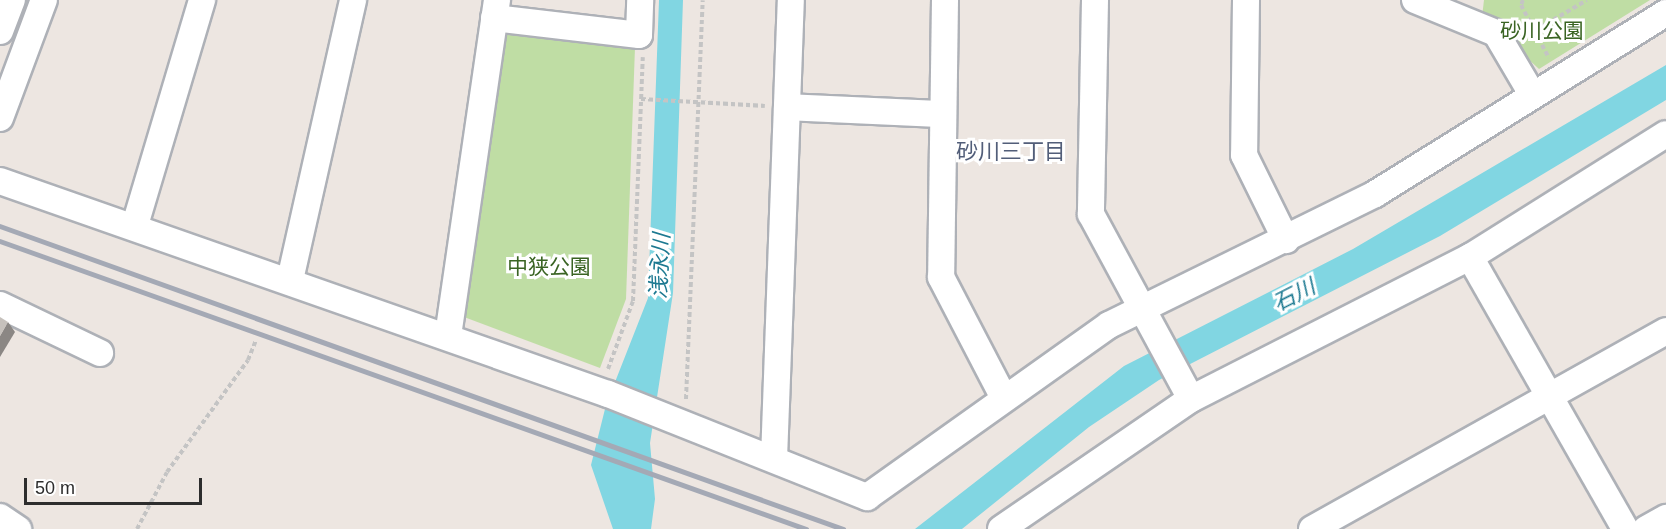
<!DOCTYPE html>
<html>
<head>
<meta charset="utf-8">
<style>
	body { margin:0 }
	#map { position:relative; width:1666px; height:529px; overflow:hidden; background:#ede6e1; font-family:Helvetica,"Noto Sans JP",sans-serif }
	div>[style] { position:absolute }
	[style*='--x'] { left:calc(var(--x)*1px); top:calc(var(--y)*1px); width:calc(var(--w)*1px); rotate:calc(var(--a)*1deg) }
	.green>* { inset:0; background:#bfdda4 }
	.water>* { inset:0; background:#81d6e2 }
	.path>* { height:4px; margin-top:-2px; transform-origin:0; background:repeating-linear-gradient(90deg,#c4c4c4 0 4.5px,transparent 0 7.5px) }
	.roads { filter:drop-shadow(2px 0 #aeb1b7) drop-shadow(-2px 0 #aeb1b7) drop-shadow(0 2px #aeb1b7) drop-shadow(0 -2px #aeb1b7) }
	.minor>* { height:26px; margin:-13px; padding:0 13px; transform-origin:13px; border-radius:13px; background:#fff }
	.rail>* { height:4.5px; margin:-2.25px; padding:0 2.25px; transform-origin:2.25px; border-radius:2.25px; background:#a4a9b5 }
	.shaded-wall>* { inset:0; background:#8b8784 }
	.building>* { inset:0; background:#c6c1bc }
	span { translate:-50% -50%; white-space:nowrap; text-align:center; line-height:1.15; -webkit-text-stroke:6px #fff; paint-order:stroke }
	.park-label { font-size:21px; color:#3a6423 }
	.neighbourhood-label { font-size:22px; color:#525e79 }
	.water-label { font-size:22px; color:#1d7991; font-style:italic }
	.scale { position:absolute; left:24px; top:478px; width:178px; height:27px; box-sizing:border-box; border:3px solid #2d2d2d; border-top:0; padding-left:8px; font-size:18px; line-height:21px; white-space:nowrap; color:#2d2d2d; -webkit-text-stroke:4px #fff; paint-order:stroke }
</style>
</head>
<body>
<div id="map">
	<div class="green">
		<div style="clip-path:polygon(1484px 0,1650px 0,1539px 69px,1482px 17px)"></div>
		<div style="clip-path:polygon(512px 31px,635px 47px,626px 299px,600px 368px,464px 317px,502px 37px)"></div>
	</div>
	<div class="water">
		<div style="clip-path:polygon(659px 0,683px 0,673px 293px,650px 443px,655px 499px,651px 529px,613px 529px,591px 465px,606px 405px,648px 298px)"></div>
		<div style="clip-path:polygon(1666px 65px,1666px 100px,1440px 236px,1159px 380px,1089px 427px,962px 529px,915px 529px,1124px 366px,1353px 249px)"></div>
	</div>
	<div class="path">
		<div style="--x:1523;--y:0;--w:5;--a:112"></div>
		<div style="--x:1521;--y:5;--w:60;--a:62.2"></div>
		<div style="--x:1534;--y:31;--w:61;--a:-30.3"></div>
		<div style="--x:641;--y:99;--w:124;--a:3.2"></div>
		<div style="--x:608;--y:369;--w:72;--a:-69.8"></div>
		<div style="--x:633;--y:301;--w:244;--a:-87.7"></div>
		<div style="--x:686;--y:399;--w:399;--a:-87.6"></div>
		<div style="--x:137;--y:529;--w:64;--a:-62.2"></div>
		<div style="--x:167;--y:472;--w:138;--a:-54.1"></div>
		<div style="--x:248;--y:360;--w:22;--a:-68"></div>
	</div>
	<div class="roads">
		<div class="minor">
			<div style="--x:945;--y:0;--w:277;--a:90.8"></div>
			<div style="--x:941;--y:277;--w:136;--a:62.5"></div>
			<div style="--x:1095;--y:0;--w:214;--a:91.1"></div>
			<div style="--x:1091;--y:214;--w:210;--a:61.6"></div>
			<div style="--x:1246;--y:0;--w:155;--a:90.7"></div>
			<div style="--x:1244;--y:155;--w:95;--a:63.7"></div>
			<div style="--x:1415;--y:0;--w:87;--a:22.2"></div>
			<div style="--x:1496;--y:33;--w:71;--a:59.5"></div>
			<div style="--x:494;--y:18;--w:146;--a:6.7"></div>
			<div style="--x:639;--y:35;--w:35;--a:-88"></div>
			<div style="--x:0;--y:31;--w:33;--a:-69"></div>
			<div style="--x:787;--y:107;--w:156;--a:2.6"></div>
			<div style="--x:0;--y:118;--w:126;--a:-69.6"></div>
			<div style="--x:0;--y:181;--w:644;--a:19.31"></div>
			<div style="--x:608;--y:394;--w:279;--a:21.7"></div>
			<div style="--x:867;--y:497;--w:297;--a:-35.4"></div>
			<div style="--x:1109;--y:325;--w:297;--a:-26.2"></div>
			<div style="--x:1375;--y:194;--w:343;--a:-31.9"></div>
			<div style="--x:135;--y:225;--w:235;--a:-73.4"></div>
			<div style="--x:1470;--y:257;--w:313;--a:60.3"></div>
			<div style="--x:290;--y:280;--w:287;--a:-77.3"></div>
			<div style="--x:0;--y:305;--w:111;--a:25.6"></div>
			<div style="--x:448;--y:336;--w:340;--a:-81.7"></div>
			<div style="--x:774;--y:459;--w:459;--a:-87.9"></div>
			<div style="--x:0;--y:517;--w:22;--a:34"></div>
			<div style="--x:1001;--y:529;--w:230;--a:-34.4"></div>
			<div style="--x:1191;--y:399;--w:313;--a:-27"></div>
			<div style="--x:1470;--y:257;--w:231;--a:-32.1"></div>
			<div style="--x:1312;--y:529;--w:406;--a:-29.2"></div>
			<div style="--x:1646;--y:529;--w:23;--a:-29"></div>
		</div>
	</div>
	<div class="rail">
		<div style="--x:0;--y:226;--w:896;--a:19.77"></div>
		<div style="--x:0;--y:241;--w:856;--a:19.66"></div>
	</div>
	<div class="shaded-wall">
		<div style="clip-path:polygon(8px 322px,15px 332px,0 357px,0 336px)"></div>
	</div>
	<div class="building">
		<div style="clip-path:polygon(0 317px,8px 322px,0 336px)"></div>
	</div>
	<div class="park-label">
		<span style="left:1542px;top:31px">砂川公園</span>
		<span style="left:549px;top:267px">中狭公園</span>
	</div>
	<div class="neighbourhood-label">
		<span style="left:1011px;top:152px">砂川三丁目</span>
	</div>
	<div class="water-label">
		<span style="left:660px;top:266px;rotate:-87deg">浅永川</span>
		<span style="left:1294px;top:295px;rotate:-27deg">石川</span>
	</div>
	<div class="scale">50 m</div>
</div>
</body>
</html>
